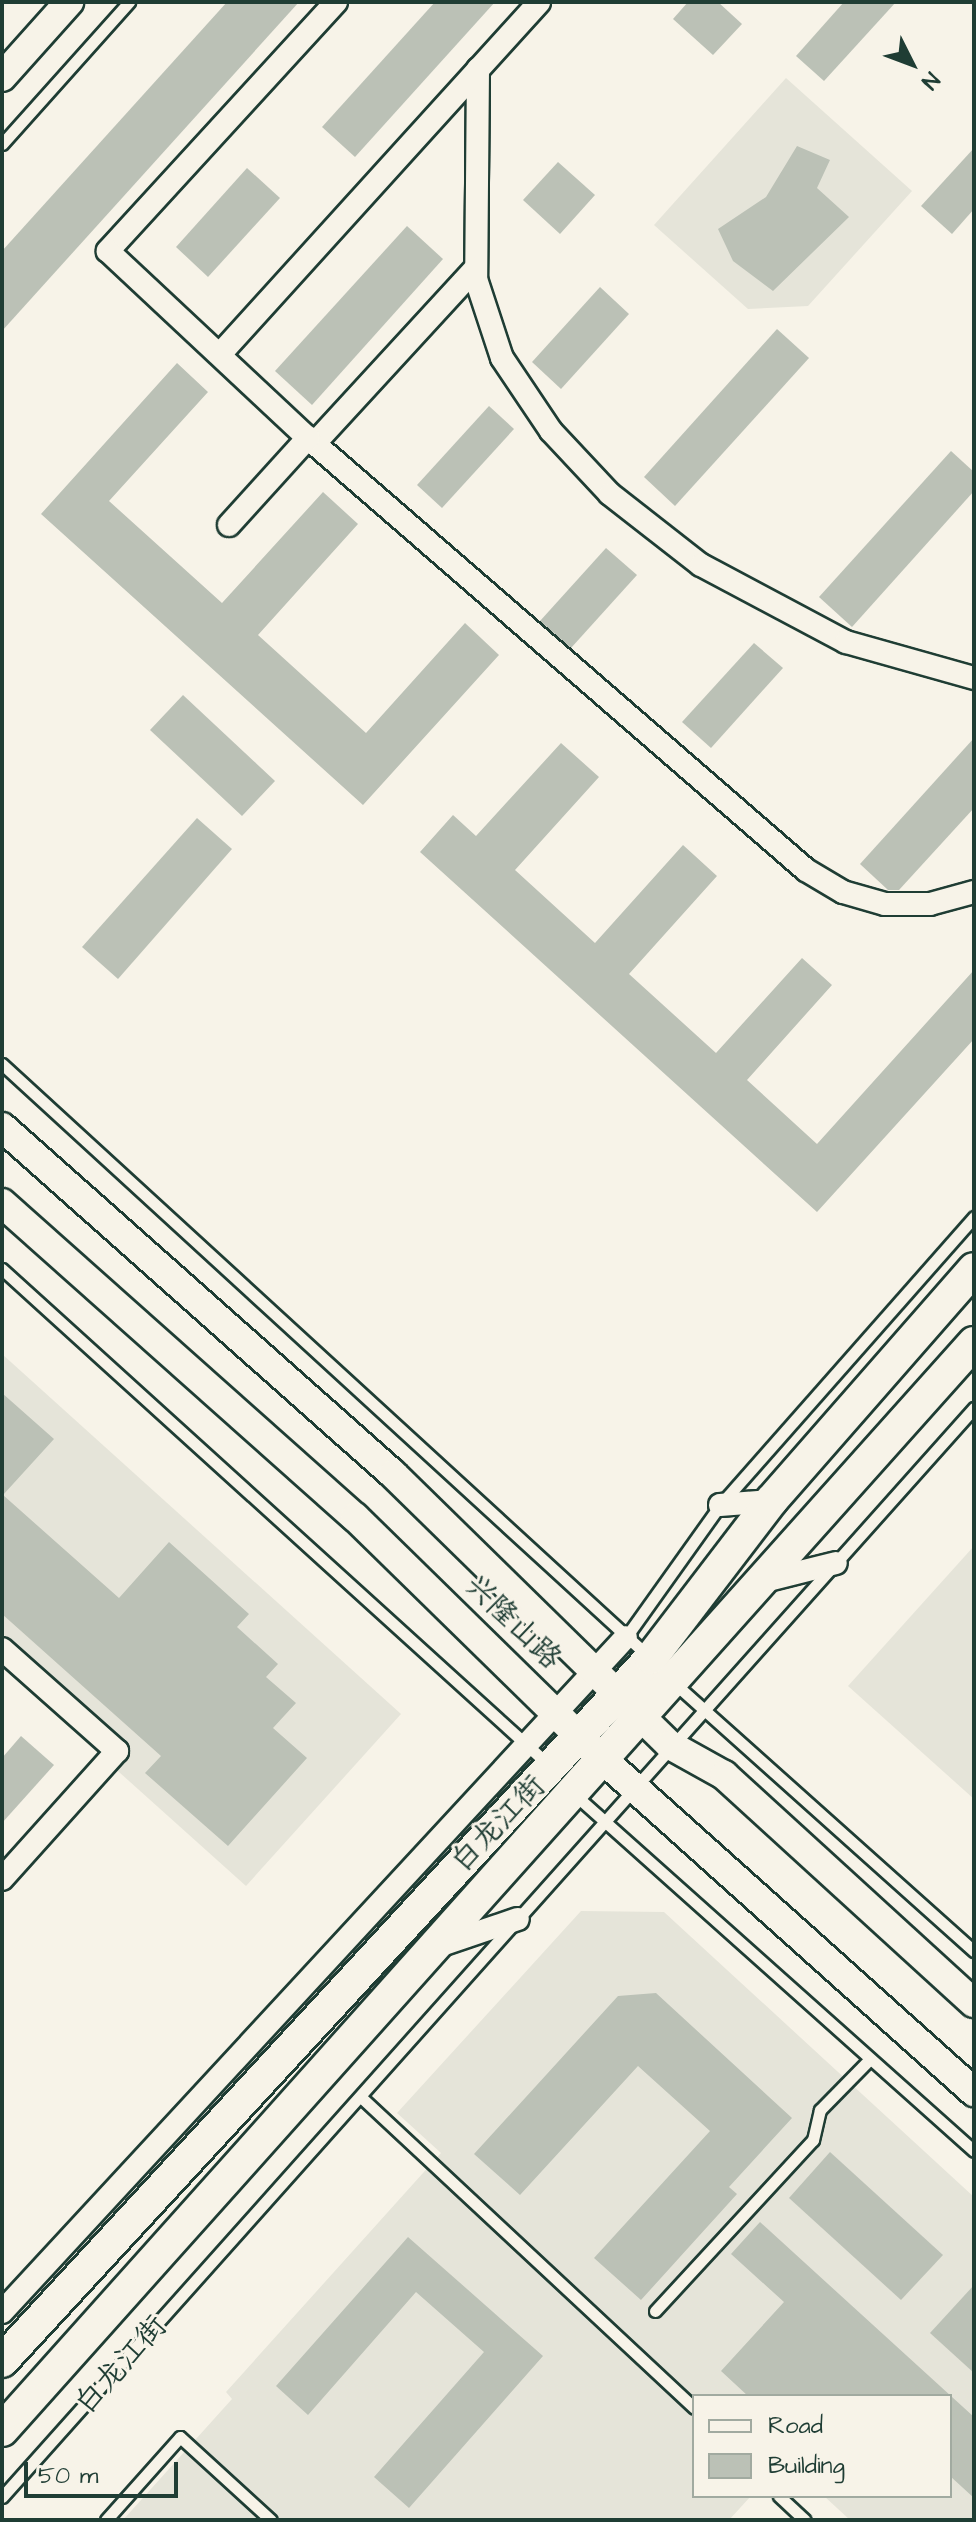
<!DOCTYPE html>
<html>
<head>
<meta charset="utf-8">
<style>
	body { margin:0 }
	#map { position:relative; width:976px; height:2522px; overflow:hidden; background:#f7f3e8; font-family:"Architects Daughter","LXGW WenKai TC",sans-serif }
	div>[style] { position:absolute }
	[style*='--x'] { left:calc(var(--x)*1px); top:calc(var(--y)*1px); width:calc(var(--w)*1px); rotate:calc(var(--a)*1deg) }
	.built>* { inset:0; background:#e5e4d9 }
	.building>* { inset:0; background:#bbc1b6 }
	.roads { filter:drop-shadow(2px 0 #1f3d34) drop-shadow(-2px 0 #1f3d34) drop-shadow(0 2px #1f3d34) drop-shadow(0 -2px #1f3d34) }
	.service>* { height:11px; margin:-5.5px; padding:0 5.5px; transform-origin:5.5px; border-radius:5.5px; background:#f7f3e8 }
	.minor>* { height:22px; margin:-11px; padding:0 11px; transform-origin:11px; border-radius:11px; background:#f7f3e8 }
	.tertiary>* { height:28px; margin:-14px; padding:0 14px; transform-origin:14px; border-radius:14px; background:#f7f3e8 }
	.secondary>* { height:32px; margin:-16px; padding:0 16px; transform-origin:16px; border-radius:16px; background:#f7f3e8 }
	span { translate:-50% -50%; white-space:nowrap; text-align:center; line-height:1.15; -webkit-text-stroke:6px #f7f3e8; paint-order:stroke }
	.street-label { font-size:30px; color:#1f3d34 }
	.frame { position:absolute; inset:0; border:4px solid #1f3d34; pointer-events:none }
	.legend { position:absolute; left:692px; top:2394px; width:260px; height:104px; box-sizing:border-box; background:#f7f3e8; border:2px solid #a1aaa0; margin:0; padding:10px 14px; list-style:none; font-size:24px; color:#1f3d34 }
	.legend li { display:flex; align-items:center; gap:16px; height:40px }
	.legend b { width:40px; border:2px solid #a1aaa0 }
	.north { position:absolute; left:872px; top:24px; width:80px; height:80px; -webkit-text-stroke:6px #f7f3e8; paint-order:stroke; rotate:132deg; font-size:22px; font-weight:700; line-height:32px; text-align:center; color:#1f3d34 }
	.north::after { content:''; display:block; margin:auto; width:28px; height:36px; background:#1f3d34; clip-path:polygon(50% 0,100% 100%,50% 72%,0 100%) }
	.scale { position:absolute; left:24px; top:2462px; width:154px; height:36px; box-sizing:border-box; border:4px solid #1f3d34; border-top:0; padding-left:10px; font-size:24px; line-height:28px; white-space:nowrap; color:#1f3d34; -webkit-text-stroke:6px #f7f3e8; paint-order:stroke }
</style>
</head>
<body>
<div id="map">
	<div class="built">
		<div style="clip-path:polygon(786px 78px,912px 191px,808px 306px,748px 309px,654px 225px)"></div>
		<div style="clip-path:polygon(2px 1354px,401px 1714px,246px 1886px,2px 1667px)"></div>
		<div style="clip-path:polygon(974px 1546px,974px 1799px,848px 1686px)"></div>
		<div style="clip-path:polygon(581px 1911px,664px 1912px,974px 2197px,974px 2520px,850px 2520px,824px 2496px,950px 2496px,950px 2396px,694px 2396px,694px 2496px,751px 2496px,729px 2520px,123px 2520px,232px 2399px,226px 2392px,441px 2153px,397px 2113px)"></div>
	</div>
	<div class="building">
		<div style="clip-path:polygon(227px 2px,299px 2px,2px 331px,2px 251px)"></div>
		<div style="clip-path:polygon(435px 2px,495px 2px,355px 157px,322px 127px)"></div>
		<div style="clip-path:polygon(688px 2px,718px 2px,742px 24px,713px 55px,673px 19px)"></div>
		<div style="clip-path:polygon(844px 2px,896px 2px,824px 81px,796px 56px)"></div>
		<div style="clip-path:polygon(797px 146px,830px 160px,817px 188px,849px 217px,773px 291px,733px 261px,718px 229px,766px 197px)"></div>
		<div style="clip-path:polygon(974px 148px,974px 209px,952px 234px,921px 206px)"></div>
		<div style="clip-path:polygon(558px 162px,595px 195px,560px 234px,523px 200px)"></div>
		<div style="clip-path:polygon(247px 168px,280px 198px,208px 277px,176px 247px)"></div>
		<div style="clip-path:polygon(407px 226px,443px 259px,312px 405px,275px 371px)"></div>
		<div style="clip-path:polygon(600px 287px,629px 314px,561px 389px,532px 362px)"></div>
		<div style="clip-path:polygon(777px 329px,809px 358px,675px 506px,644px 477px)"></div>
		<div style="clip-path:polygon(177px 363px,208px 392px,109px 501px,222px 603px,323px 492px,358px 524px,258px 635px,366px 733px,465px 623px,499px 655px,363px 805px,41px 514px)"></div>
		<div style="clip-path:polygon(489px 406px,514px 429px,442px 508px,417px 485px)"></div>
		<div style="clip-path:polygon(951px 451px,974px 472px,974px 491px,852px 627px,819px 597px)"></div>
		<div style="clip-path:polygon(606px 548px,637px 575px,571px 648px,540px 621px)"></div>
		<div style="clip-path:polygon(754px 643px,783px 668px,711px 748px,682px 722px)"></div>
		<div style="clip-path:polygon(183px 695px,275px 781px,242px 816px,150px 730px)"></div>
		<div style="clip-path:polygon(974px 738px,974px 808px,899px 890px,888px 890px,860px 864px)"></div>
		<div style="clip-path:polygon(561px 743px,599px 777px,515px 870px,595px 943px,683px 845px,717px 876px,629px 974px,716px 1053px,802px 958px,832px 985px,747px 1080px,817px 1144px,974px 970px,974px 1039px,817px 1212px,420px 852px,453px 815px,476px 836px)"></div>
		<div style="clip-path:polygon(197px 818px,232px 849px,118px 979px,82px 947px)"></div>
		<div style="clip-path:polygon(2px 1393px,54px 1439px,3px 1495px,119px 1598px,169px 1542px,249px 1614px,237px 1627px,278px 1664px,266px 1677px,296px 1703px,273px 1728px,307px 1758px,228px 1846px,145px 1773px,161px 1756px,2px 1614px)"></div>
		<div style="clip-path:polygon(21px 1736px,54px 1765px,2px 1823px,2px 1758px)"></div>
		<div style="clip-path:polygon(656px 1993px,792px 2118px,729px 2187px,737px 2194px,641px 2300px,594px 2258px,710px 2131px,638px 2066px,520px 2195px,474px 2154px,618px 1996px)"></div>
		<div style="clip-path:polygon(830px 2152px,943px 2255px,901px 2300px,789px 2198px)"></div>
		<div style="clip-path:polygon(760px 2222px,974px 2417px,974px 2498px,950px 2476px,950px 2396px,748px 2396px,721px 2371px,784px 2302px,731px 2254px)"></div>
		<div style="clip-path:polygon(408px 2237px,543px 2356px,409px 2508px,374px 2477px,484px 2352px,416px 2292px,308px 2415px,276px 2386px)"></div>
		<div style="clip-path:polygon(974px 2285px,974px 2373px,930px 2333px)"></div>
	</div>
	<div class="roads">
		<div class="service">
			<div style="--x:2;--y:144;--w:191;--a:-48.2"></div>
			<div style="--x:2;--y:1064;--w:875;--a:42.5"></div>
			<div style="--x:2;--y:1269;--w:740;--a:42.21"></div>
			<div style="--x:626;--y:1637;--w:162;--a:-54.5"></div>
			<div style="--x:720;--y:1505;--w:384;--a:-48.6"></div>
			<div style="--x:673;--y:1682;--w:404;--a:41.8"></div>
			<div style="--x:574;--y:1794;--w:536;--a:41.75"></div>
			<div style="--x:363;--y:2099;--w:453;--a:43"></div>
			<div style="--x:655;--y:2311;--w:233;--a:-47.3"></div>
			<div style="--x:813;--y:2140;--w:31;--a:-77"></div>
			<div style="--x:820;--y:2110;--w:71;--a:-45.6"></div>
			<div style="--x:779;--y:2496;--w:35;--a:43"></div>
			<div style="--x:2;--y:2497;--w:1460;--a:-48.25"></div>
			<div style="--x:106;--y:2520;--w:111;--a:-48.3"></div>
			<div style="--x:180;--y:2437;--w:123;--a:42.4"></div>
		</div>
		<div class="minor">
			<div style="--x:336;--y:2;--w:338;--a:132.5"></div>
			<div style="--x:108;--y:251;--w:274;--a:43.1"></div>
			<div style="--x:308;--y:438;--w:659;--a:40.94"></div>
			<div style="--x:806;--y:870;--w:43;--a:30.7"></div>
			<div style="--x:843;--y:892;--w:44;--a:15.9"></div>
			<div style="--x:885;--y:904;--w:45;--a:0"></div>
			<div style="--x:930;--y:904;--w:46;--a:-15.3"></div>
			<div style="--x:478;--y:69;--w:210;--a:90.5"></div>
			<div style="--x:476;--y:279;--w:83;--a:71.8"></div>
			<div style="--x:502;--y:358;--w:88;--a:56.1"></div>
			<div style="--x:551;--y:431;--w:86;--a:46.9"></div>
			<div style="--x:610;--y:494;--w:115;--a:38"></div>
			<div style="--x:701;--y:565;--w:164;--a:28"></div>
			<div style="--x:846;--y:642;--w:133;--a:15.7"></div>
			<div style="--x:222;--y:352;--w:472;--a:-47.8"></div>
			<div style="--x:314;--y:444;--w:238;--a:-47.4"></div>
			<div style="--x:229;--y:525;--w:118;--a:-47.8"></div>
			<div style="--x:720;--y:1505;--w:51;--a:-4.5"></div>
			<div style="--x:760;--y:1582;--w:78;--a:-14"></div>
			<div style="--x:2;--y:1649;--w:154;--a:41.6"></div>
			<div style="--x:117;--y:1751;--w:172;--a:131.9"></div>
			<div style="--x:441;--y:1945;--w:81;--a:-18.7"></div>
			<div style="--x:2;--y:2312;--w:919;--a:-47.25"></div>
		</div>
		<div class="tertiary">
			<div style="--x:2;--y:77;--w:101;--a:-48.2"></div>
			<div style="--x:2;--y:1127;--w:523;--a:41.59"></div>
			<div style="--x:393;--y:1474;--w:388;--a:44.4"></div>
			<div style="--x:670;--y:1745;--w:62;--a:29.1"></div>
			<div style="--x:724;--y:1775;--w:338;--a:42.4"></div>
			<div style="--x:2;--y:1203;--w:472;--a:41.7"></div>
			<div style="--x:355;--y:1517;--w:342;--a:44.4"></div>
			<div style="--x:599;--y:1756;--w:504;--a:41.86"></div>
		</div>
		<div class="secondary">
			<div style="--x:2;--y:2361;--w:957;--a:-47.29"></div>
			<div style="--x:651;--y:1658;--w:198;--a:-52.6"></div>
			<div style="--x:771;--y:1501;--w:308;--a:-48.8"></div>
			<div style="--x:2;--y:2430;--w:1458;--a:-48.2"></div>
		</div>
	</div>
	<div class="street-label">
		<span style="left:513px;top:1622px;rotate:44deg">兴隆山路</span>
		<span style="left:498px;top:1824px;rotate:-46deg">白龙江街</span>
		<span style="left:121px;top:2365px;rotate:-48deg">白龙江街</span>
	</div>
	<div class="frame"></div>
	<ul class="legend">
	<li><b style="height:10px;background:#f7f3e8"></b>Road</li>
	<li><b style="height:22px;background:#bbc1b6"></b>Building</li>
	</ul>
	<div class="north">N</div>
	<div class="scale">50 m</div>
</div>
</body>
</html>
